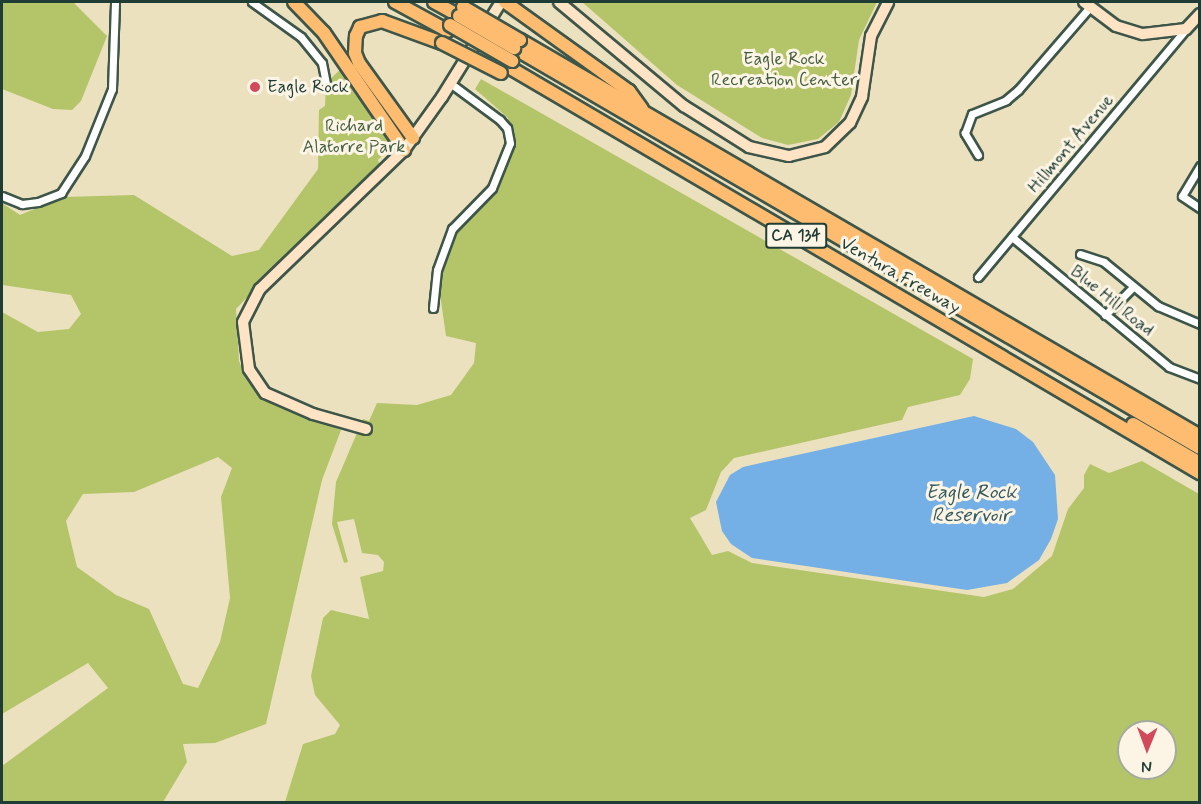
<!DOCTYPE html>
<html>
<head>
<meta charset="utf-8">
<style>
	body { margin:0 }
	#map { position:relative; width:1201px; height:804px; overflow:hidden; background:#ebe1bf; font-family:Mynerve,sans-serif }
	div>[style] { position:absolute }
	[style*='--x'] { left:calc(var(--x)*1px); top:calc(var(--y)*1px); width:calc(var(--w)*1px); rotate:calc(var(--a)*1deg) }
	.green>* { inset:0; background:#b4c569 }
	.water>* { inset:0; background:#74afe5 }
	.roads { filter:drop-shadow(2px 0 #3e5649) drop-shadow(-2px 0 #3e5649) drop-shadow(0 2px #3e5649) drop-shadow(0 -2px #3e5649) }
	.street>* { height:7px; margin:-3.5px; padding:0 3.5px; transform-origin:3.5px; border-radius:3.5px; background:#fff }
	.secondary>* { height:10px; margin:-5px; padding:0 5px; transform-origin:5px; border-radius:5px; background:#fee4c5 }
	.highway>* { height:12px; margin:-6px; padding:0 6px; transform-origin:6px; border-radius:6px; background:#fdbc6f }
	.bridges { filter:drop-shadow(2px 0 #3e5649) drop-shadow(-2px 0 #3e5649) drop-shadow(0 2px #3e5649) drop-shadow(0 -2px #3e5649) }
	.highway-bridge>* { height:12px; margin:-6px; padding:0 6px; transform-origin:6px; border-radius:6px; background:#fdbc6f }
	.dots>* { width:16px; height:16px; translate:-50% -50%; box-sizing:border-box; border:3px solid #fcf5e5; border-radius:50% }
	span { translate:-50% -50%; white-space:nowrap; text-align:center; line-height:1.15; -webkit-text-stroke:6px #fcf5e5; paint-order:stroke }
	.shield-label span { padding:2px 4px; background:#fcf5e5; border:2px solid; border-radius:4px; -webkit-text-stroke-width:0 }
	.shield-label { font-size:16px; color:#1f3d34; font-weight:700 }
	.park-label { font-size:18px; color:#445f41 }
	.poi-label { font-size:18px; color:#1f3d34 }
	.left { translate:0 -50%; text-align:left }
	.street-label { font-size:18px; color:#1f3d34 }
	.water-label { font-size:20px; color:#345a60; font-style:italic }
	.frame { position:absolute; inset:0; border:3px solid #1f3d34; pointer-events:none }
	.north { position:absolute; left:1117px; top:720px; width:60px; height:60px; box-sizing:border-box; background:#fcf5e5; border:2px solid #a4ab9e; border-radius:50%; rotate:181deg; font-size:16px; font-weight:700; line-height:24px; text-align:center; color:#1f3d34 }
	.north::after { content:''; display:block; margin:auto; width:21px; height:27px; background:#d1495b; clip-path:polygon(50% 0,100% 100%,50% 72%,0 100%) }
</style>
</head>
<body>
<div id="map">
	<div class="green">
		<div style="clip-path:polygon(2px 2px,73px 2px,107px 36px,81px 101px,72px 110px,53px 109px,2px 89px)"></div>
		<div style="clip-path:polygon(582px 2px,581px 2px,877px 2px,859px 40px,851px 95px,839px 122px,818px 139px,788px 145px,762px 138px,677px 85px)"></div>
		<div style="clip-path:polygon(evenodd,343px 67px,393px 144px,378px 160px,381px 169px,326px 226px,325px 216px,236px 309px,239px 361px,246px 378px,275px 404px,341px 430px,322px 480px,266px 724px,215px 743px,183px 744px,187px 762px,163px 802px,2px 802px,2px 766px,108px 688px,88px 663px,2px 714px,2px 312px,38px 332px,69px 329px,81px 314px,71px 295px,2px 285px,2px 203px,20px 215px,63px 197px,134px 195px,232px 256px,259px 250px,318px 169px,319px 110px,325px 106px,326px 83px,343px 67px,218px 457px,232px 468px,221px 497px,230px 598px,220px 642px,198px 688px,183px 684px,149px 609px,116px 595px,77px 567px,66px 521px,83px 494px,134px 492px,218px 457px)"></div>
		<div style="clip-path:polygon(evenodd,481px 79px,973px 359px,970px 379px,960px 395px,908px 407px,902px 420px,734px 458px,721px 472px,706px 510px,690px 518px,712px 555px,728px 551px,752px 563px,984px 597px,1013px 589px,1052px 556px,1068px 509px,1084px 488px,1084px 475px,1090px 464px,1109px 473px,1142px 461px,1199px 494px,1199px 802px,285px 802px,303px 744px,335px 734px,340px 725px,315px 695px,311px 676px,323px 618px,331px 610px,369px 619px,360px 577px,383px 571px,384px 562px,378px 555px,362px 553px,354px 519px,337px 522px,348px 562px,344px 563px,332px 524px,336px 482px,363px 419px,369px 421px,377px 403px,417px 405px,451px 395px,474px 363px,476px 343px,446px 336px,439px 287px,446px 246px,457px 226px,498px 186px,512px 153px,508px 118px,475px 89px,481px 79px,1129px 732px,1165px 732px,1165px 768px,1129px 768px,1129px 732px)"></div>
	</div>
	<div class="water">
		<div style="clip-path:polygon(974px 416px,1016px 429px,1033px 442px,1055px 475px,1058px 519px,1051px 539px,1039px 560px,1007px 583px,967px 590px,752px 558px,731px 544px,722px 531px,716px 502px,730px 475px,743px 467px)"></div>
	</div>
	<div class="roads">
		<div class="street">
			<div style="--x:252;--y:2;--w:60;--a:35.5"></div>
			<div style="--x:301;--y:37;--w:33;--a:51"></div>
			<div style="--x:322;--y:63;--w:20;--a:79"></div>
			<div style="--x:978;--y:155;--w:26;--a:-121"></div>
			<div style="--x:965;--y:133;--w:20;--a:-70"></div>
			<div style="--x:972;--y:114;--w:37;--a:-22"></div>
			<div style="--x:1006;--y:100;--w:16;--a:-40"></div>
			<div style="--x:1018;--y:90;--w:110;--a:-49.1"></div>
			<div style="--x:1200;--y:166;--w:35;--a:121"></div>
			<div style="--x:1182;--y:196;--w:22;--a:34"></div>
			<div style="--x:2;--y:196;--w:22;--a:22"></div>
			<div style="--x:22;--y:204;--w:16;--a:-7"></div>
			<div style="--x:38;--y:202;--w:25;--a:-21"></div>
			<div style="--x:61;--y:193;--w:44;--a:-57"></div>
			<div style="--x:85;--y:156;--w:72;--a:-68.1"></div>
			<div style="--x:112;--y:89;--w:87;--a:-88"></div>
			<div style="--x:1012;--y:237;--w:204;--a:39.6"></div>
			<div style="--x:1169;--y:367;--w:33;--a:21"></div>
			<div style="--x:1080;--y:254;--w:25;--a:18"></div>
			<div style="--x:1104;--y:262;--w:70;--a:39.2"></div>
			<div style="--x:1158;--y:306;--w:46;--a:23.2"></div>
			<div style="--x:978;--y:277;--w:324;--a:-50"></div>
			<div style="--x:433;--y:308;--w:38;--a:-84"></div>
			<div style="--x:437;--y:270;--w:44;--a:-69.9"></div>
			<div style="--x:452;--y:229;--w:57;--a:-45.7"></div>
			<div style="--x:492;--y:188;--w:48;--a:-68.2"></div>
			<div style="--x:510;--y:143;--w:15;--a:-101"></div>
			<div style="--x:507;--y:128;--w:11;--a:-131"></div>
			<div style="--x:500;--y:120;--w:62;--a:-143.5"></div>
			<div style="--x:1105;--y:315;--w:38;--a:-45"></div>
		</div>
		<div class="secondary">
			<div style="--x:559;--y:2;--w:163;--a:39.8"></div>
			<div style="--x:684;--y:106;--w:77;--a:32.2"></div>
			<div style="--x:749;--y:147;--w:41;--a:12.7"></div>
			<div style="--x:789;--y:156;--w:37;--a:-14"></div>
			<div style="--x:825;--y:147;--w:35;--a:-44"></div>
			<div style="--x:850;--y:123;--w:29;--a:-65"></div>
			<div style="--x:862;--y:97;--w:62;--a:-81.6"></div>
			<div style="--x:871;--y:36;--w:38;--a:-63"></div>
			<div style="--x:1084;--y:2;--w:40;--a:37"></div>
			<div style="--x:1116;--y:26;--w:28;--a:17"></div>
			<div style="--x:1143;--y:34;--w:43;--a:-6.6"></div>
			<div style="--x:1186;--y:29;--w:21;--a:-47"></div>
			<div style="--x:366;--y:429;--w:55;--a:-164.2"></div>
			<div style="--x:313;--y:414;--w:52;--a:-156.4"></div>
			<div style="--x:265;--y:393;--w:29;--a:-124"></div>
			<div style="--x:249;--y:369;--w:47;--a:-97.3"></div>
			<div style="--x:243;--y:322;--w:37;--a:-63"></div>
			<div style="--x:260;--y:289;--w:200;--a:-44"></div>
			<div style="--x:404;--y:150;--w:65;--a:-54.4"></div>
			<div style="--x:442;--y:97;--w:112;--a:-58.2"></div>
		</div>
		<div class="highway">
			<div style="--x:294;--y:2;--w:43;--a:45.9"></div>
			<div style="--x:324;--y:33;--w:142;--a:55.6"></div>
			<div style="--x:395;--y:2;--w:60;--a:28.7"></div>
			<div style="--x:434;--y:2;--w:29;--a:29"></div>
			<div style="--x:505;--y:2;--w:153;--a:35.7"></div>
			<div style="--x:629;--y:91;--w:22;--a:54"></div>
			<div style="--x:520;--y:40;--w:787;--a:30.21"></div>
			<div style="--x:514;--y:48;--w:794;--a:30.25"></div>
			<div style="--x:507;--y:66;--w:804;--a:30.43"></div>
			<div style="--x:413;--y:138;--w:92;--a:-125.8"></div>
			<div style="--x:359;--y:63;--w:11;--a:-112"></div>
			<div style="--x:355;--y:53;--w:17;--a:-87"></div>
			<div style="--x:356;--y:36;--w:10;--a:-66"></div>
			<div style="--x:360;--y:27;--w:23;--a:-15"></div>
			<div style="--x:382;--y:21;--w:64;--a:20.1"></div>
			<div style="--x:1133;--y:424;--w:78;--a:30.2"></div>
		</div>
	</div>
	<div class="bridges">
		<div class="highway-bridge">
			<div style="--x:463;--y:7;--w:66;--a:30.1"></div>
			<div style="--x:459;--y:16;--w:64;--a:30.2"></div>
			<div style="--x:450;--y:25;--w:72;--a:30.1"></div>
			<div style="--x:442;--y:43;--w:66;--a:27"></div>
		</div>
	</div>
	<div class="dots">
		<div style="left:255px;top:87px;background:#d1495b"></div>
	</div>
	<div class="shield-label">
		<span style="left:796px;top:236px">CA 134</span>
	</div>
	<div class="park-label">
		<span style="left:784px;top:70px">Eagle Rock<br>Recreation Center</span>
		<span style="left:354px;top:137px">Richard<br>Alatorre Park</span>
	</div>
	<div class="poi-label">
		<span class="left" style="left:267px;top:87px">Eagle Rock</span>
	</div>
	<div class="street-label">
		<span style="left:1071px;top:144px;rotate:-50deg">Hillmont Avenue</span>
		<span style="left:900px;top:276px;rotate:30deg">Ventura Freeway</span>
		<span style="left:1112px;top:301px;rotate:39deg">Blue Hill Road</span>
	</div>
	<div class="water-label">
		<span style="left:971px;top:504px">Eagle Rock<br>Reservoir</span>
	</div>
	<div class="frame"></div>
	<div class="north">N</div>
</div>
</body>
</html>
